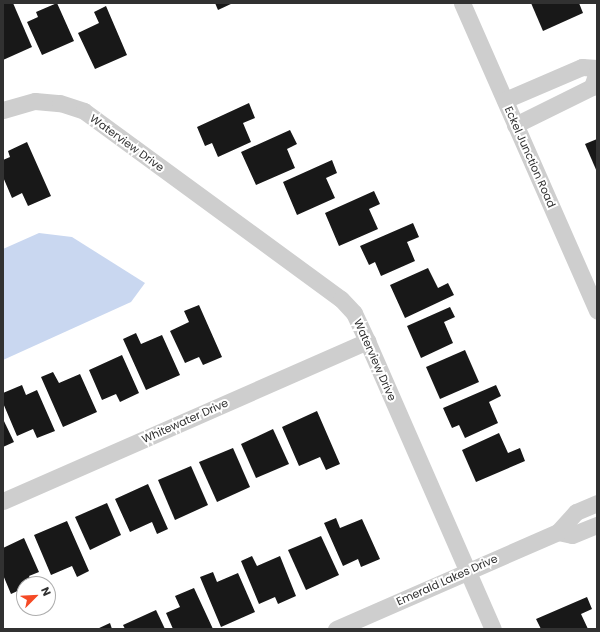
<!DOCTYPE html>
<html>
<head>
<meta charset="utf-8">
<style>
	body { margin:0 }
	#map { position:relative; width:600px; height:632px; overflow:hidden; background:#fff; font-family:Poppins,sans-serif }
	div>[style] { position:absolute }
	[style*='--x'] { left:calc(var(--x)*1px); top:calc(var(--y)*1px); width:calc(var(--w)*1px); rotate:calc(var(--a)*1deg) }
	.water>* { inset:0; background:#c9d7f0 }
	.building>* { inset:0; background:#181818 }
	.street>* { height:17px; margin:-8.5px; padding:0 8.5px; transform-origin:8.5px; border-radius:8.5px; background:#cecece }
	span { translate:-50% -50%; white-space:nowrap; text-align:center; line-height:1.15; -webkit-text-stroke:4px #fff; paint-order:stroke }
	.street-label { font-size:11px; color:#313131 }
	.frame { position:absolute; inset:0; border:4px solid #313131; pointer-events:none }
	.north { position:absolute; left:16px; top:576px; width:40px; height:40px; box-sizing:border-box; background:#fff; border:1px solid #adadad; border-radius:50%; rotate:66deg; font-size:11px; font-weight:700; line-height:16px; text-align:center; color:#313131 }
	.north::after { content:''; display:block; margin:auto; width:14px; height:18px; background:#f54a25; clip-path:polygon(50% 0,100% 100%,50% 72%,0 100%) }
</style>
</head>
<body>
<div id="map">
	<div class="water">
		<div style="clip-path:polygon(39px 233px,72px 237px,145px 283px,131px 302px,3px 360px,3px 249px)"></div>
	</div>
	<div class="building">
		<div style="clip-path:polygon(3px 3px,13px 3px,32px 47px,3px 60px)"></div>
		<div style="clip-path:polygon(57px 3px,74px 41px,42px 55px,27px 22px,38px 17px,36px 12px)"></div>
		<div style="clip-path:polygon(215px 3px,233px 3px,218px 10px)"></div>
		<div style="clip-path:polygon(531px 3px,579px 3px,583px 13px,543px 31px)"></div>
		<div style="clip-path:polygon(106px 6px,127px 55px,95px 69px,78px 33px,99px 23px,94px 12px)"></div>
		<div style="clip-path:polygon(249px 103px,255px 118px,243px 123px,251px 142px,218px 157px,212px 143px,205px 146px,197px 127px)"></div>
		<div style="clip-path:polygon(290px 130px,297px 144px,287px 149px,295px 168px,256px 185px,241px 152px)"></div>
		<div style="clip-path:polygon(597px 139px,597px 172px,585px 144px)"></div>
		<div style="clip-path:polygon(27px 142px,51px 196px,28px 206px,22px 193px,12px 198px,3px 177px,3px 160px,10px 157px,8px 151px)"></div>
		<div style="clip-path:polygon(332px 160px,337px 173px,326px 178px,335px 198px,297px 215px,283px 182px)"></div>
		<div style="clip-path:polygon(374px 191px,380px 204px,369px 209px,378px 229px,339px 246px,325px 213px)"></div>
		<div style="clip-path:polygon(413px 223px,419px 237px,407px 242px,415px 261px,381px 276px,375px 262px,369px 265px,360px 246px)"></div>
		<div style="clip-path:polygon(428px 268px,438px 288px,448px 283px,454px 295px,405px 318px,390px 285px)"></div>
		<div style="clip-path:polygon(199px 305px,222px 357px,203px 365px,199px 357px,185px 363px,170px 331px,189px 322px,184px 311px)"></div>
		<div style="clip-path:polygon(450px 307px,455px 317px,444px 322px,453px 343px,421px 358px,407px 326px)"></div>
		<div style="clip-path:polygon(136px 333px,141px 344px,162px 335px,180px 375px,146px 390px,123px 339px)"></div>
		<div style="clip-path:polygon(465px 350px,479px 382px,440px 399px,426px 367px)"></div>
		<div style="clip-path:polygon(122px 355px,139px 393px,120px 402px,116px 394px,102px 400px,89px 370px)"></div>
		<div style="clip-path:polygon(53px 372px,59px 383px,80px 374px,97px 412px,63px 427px,41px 377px)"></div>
		<div style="clip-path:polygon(22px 385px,26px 395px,37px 390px,55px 431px,37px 438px,33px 429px,17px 436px,3px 403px,3px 393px)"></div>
		<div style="clip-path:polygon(496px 385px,501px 396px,489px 402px,498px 423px,465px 438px,459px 425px,452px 428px,443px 408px)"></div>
		<div style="clip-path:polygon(317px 411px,340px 464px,326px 470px,320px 457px,299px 466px,282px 427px)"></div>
		<div style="clip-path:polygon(3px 419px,14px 442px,3px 447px)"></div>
		<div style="clip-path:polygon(273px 429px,289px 464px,256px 478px,241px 444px)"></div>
		<div style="clip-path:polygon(499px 433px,508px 453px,520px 448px,525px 461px,476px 482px,462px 450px)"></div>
		<div style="clip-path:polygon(233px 448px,250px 487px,217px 502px,199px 462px)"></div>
		<div style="clip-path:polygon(191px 466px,208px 505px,175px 520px,158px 480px)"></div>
		<div style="clip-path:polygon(148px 484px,168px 529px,157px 534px,152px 522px,130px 532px,115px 499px)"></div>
		<div style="clip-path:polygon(107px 503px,121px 535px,90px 550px,75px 517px)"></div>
		<div style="clip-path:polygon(336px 518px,340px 528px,362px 519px,380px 559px,361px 567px,358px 559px,343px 566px,324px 523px)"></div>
		<div style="clip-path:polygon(67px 521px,89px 571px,77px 577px,72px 566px,51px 575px,34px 535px)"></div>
		<div style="clip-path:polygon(321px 536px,339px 575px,306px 590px,288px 550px)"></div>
		<div style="clip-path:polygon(24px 538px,39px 572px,29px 576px,33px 584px,24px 584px,24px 588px,11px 594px,3px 575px,3px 548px)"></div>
		<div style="clip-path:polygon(252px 556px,257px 566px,280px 556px,296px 596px,278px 604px,275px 597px,259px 604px,241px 561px)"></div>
		<div style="clip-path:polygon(213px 572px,217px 582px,238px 573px,255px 612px,221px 627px,200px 577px)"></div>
		<div style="clip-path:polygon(194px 588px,213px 629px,173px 629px,166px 613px,180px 607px,175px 596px)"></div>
		<div style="clip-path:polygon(587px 597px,592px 609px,581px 614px,588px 629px,541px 629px,536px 619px)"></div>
		<div style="clip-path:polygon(156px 610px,165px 629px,125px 629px,123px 625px)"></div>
		<div style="clip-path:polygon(110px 623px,112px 629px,97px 629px)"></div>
	</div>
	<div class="street">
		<div style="--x:462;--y:3;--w:336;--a:66.3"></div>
		<div style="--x:505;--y:100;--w:84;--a:-23.2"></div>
		<div style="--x:582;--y:67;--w:15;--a:4"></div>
		<div style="--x:3;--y:110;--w:33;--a:-16"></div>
		<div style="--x:35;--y:101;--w:25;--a:5"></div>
		<div style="--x:60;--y:103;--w:25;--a:18"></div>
		<div style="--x:84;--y:111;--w:318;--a:36.2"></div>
		<div style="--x:341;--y:299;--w:19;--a:47"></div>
		<div style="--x:354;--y:313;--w:31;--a:65"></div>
		<div style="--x:367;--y:341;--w:314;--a:66.4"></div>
		<div style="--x:515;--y:125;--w:86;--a:-26.3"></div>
		<div style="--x:592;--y:87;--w:16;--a:-72"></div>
		<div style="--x:3;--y:501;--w:398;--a:-23.7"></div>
		<div style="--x:558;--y:532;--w:14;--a:12"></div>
		<div style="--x:572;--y:535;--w:27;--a:-22"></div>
		<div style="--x:336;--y:629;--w:242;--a:-23.6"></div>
		<div style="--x:558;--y:532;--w:27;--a:-48"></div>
		<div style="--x:576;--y:512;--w:23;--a:-23"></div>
	</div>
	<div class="street-label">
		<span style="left:127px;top:143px;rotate:36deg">Waterview Drive</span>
		<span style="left:530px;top:157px;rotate:66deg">Eckel Junction Road</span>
		<span style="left:375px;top:360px;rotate:66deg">Waterview Drive</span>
		<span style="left:185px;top:421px;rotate:-24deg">Whitewater Drive</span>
		<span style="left:447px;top:580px;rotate:-24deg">Emerald Lakes Drive</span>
	</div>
	<div class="frame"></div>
	<div class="north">N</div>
</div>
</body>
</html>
